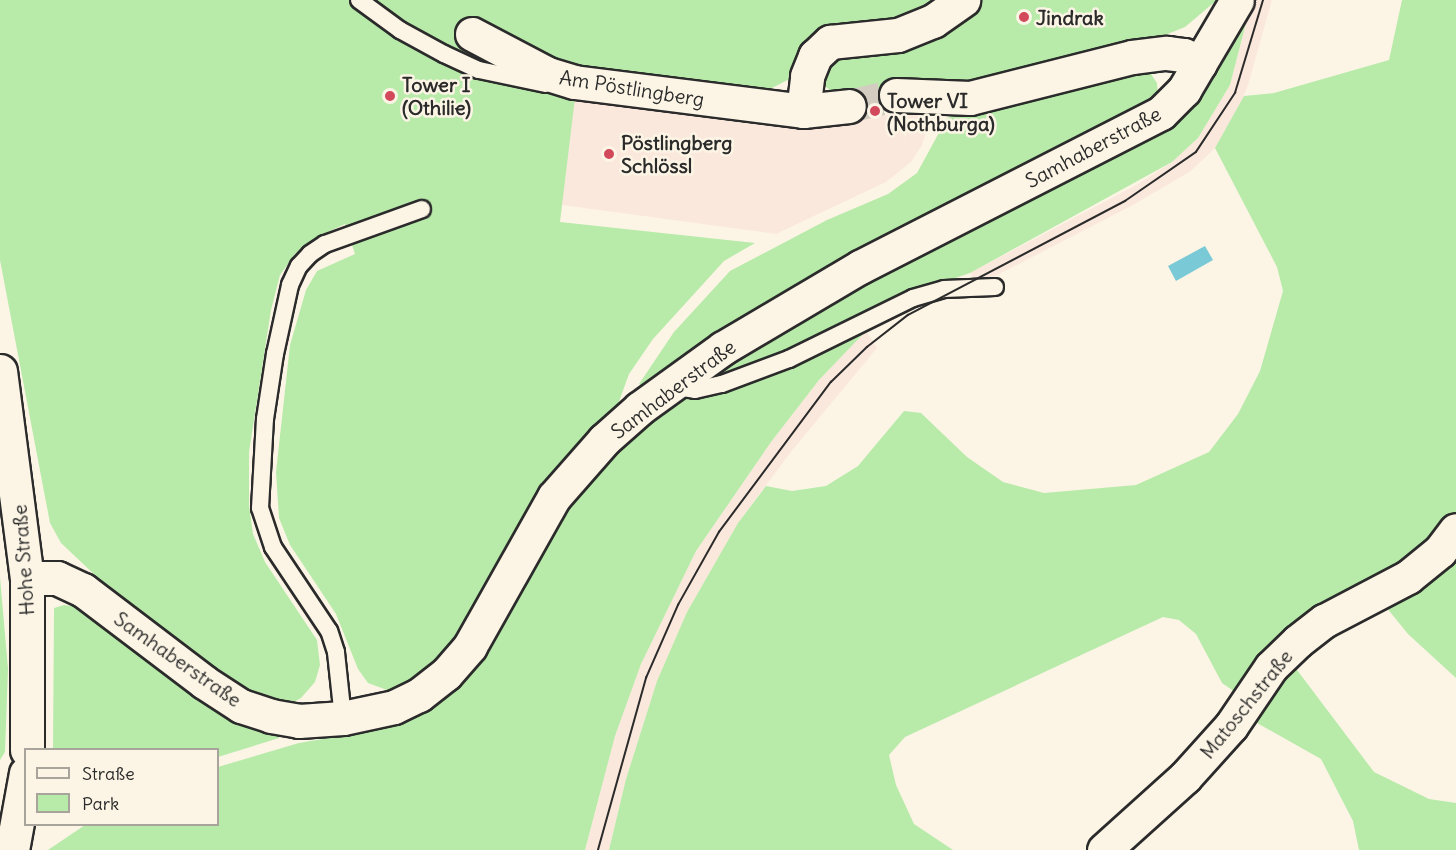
<!DOCTYPE html>
<html>
<head>
<meta charset="utf-8">
<style>
	body { margin:0 }
	#map { position:relative; width:1456px; height:850px; overflow:hidden; background:#fcf5e5; font-family:Delius,sans-serif }
	div>[style] { position:absolute }
	[style*='--x'] { left:calc(var(--x)*1px); top:calc(var(--y)*1px); width:calc(var(--w)*1px); rotate:calc(var(--a)*1deg) }
	.built>* { inset:0; background:#fbe8dc }
	.green>* { inset:0; background:#b8eaaa }
	.water>* { inset:0; background:#7ac9d6 }
	.street-tunnel>* { height:33px; margin-top:-16.5px; transform-origin:0; background:repeating-linear-gradient(90deg,#d2cdc0 0 33px,transparent 0 49px) }
	.roads { filter:drop-shadow(2px 0 #2b2b2b) drop-shadow(-2px 0 #2b2b2b) drop-shadow(0 2px #2b2b2b) drop-shadow(0 -2px #2b2b2b) }
	.lane>* { height:16px; margin:-8px; padding:0 8px; transform-origin:8px; border-radius:8px; background:#fcf5e5 }
	.street>* { height:33px; margin:-16.5px; padding:0 16.5px; transform-origin:16.5px; border-radius:16.5px; background:#fcf5e5 }
	.secondary>* { height:33px; margin:-16.5px; padding:0 16.5px; transform-origin:16.5px; border-radius:16.5px; background:#fcf5e5 }
	.tram>* { height:1.5px; margin:-0.75px; padding:0 0.75px; transform-origin:0.75px; border-radius:0.75px; background:#2b2b2b }
	.dots>* { width:16px; height:16px; translate:-50% -50%; box-sizing:border-box; border:3px solid #fcf5e5; border-radius:50% }
	span { translate:-50% -50%; white-space:nowrap; text-align:center; line-height:1.15; -webkit-text-stroke:5px #fcf5e5; paint-order:stroke }
	.poi-label { font-size:20px; color:#2b2b2b; font-weight:700 }
	.left { translate:0 -50%; text-align:left }
	.street-label { font-size:20px; color:#2b2b2b }
	.legend { position:absolute; left:24px; top:748px; width:195px; height:78px; box-sizing:border-box; background:#fcf5e5; border:2px solid #a8a49b; margin:0; padding:8px 10px; list-style:none; font-size:18px; color:#2b2b2b }
	.legend li { display:flex; align-items:center; gap:12px; height:30px }
	.legend b { width:30px; border:2px solid #a8a49b }
</style>
</head>
<body>
<div id="map">
	<div class="built">
		<div style="clip-path:polygon(1252px 0,1272px 0,1248px 85px,1237px 113px,1215px 148px,1191px 171px,1133px 205px,978px 285px,970px 273px,1138px 184px,1172px 162px,1198px 138px,1230px 85px)"></div>
		<div style="clip-path:polygon(574px 100px,791px 129px,907px 112px,920px 114px,927px 129px,922px 145px,911px 162px,886px 182px,776px 234px,562px 205px)"></div>
		<div style="clip-path:polygon(866px 331px,877px 348px,790px 453px,738px 523px,687px 612px,657px 681px,626px 779px,609px 850px,585px 850px,615px 736px,641px 664px,696px 551px,771px 442px,819px 380px)"></div>
	</div>
	<div class="green">
		<div style="clip-path:polygon(0 0,944px 0,766px 91px,631px 75px,579px 65px,560px 222px,755px 243px,724px 261px,653px 339px,629px 374px,616px 410px,456px 644px,428px 672px,405px 686px,387px 690px,368px 683px,358px 669px,336px 614px,290px 545px,279px 518px,276px 472px,290px 345px,306px 290px,317px 271px,355px 254px,345px 224px,315px 238px,295px 254px,280px 275px,271px 310px,249px 452px,249px 505px,253px 534px,265px 562px,317px 640px,320px 665px,315px 682px,301px 698px,283px 708px,262px 705px,150px 627px,61px 543px,50px 523px,0 260px)"></div>
		<div style="clip-path:polygon(975px 0,1217px 0,1185px 27px,1150px 41px,991px 81px,909px 82px,837px 96px,820px 82px,825px 55px)"></div>
		<div style="clip-path:polygon(1244px 0,1252px 0,1230px 85px,1198px 138px,1172px 162px,970px 273px,917px 291px,756px 368px,695px 384px,774px 334px,1147px 134px,1188px 106px,1210px 79px)"></div>
		<div style="clip-path:polygon(1402px 0,1456px 0,1456px 518px,1238px 694px,1222px 683px,1196px 634px,1179px 620px,1163px 617px,905px 737px,889px 755px,896px 785px,914px 824px,953px 850px,609px 850px,626px 779px,657px 681px,687px 612px,738px 523px,766px 486px,792px 491px,826px 486px,858px 466px,904px 411px,921px 413px,967px 457px,1003px 482px,1044px 493px,1136px 485px,1209px 452px,1238px 414px,1260px 371px,1283px 291px,1277px 267px,1215px 148px,1244px 96px,1274px 93px,1389px 60px)"></div>
		<div style="clip-path:polygon(1132px 71px,1151px 74px,1157px 83px,1158px 97px,644px 387px,639px 384px,674px 332px,730px 271px,827px 220px,888px 194px,917px 173px,947px 118px)"></div>
		<div style="clip-path:polygon(866px 331px,819px 380px,771px 442px,696px 551px,641px 664px,615px 736px,585px 850px,48px 850px,85px 825px,218px 824px,218px 767px,299px 743px,358px 733px,406px 716px,579px 488px,672px 401px,733px 389px,819px 355px)"></div>
		<div style="clip-path:polygon(1456px 542px,1456px 678px,1408px 634px,1382px 602px)"></div>
		<div style="clip-path:polygon(0 577px,8px 669px,5px 752px,0 760px)"></div>
		<div style="clip-path:polygon(64px 605px,78px 607px,279px 732px,279px 738px,218px 757px,218px 750px,53px 750px,54px 608px)"></div>
		<div style="clip-path:polygon(1291px 662px,1374px 772px,1429px 799px,1456px 803px,1456px 850px,1359px 850px,1353px 821px,1321px 759px,1250px 719px)"></div>
	</div>
	<div class="water">
		<div style="clip-path:polygon(1205px 246px,1213px 260px,1176px 281px,1168px 266px)"></div>
	</div>
	<div class="street-tunnel">
		<div style="--x:849;--y:106;--w:48;--a:-13.2"></div>
	</div>
	<div class="roads">
		<div class="lane">
			<div style="--x:359;--y:0;--w:51;--a:36.2"></div>
			<div style="--x:400;--y:30;--w:50;--a:28.6"></div>
			<div style="--x:444;--y:54;--w:38;--a:25"></div>
			<div style="--x:479;--y:70;--w:68;--a:11.8"></div>
			<div style="--x:675;--y:382;--w:10;--a:37"></div>
			<div style="--x:683;--y:388;--w:12;--a:9"></div>
			<div style="--x:695;--y:390;--w:28;--a:-13"></div>
			<div style="--x:722;--y:384;--w:72;--a:-20.5"></div>
			<div style="--x:789;--y:359;--w:138;--a:-26.2"></div>
			<div style="--x:913;--y:298;--w:32;--a:-16"></div>
			<div style="--x:944;--y:289;--w:51;--a:-2.2"></div>
			<div style="--x:343;--y:718;--w:66;--a:-96.1"></div>
			<div style="--x:336;--y:652;--w:22;--a:-108"></div>
			<div style="--x:329;--y:631;--w:101;--a:-123.7"></div>
			<div style="--x:273;--y:547;--w:41;--a:-108.4"></div>
			<div style="--x:260;--y:508;--w:89;--a:-86.8"></div>
			<div style="--x:265;--y:419;--w:66;--a:-81.3"></div>
			<div style="--x:275;--y:354;--w:71;--a:-77.7"></div>
			<div style="--x:290;--y:285;--w:21;--a:-65"></div>
			<div style="--x:299;--y:266;--w:16;--a:-47"></div>
			<div style="--x:310;--y:254;--w:18;--a:-34"></div>
			<div style="--x:325;--y:244;--w:103;--a:-19.8"></div>
		</div>
		<div class="street">
			<div style="--x:472;--y:34;--w:86;--a:27.8"></div>
			<div style="--x:548;--y:74;--w:27;--a:17"></div>
			<div style="--x:574;--y:82;--w:231;--a:7.2"></div>
			<div style="--x:803;--y:111;--w:46;--a:-6.2"></div>
			<div style="--x:896;--y:95;--w:74;--a:2.3"></div>
			<div style="--x:970;--y:98;--w:167;--a:-14.2"></div>
			<div style="--x:1132;--y:57;--w:35;--a:-7"></div>
			<div style="--x:1167;--y:53;--w:17;--a:7"></div>
			<div style="--x:1184;--y:55;--w:18;--a:29"></div>
			<div style="--x:803;--y:111;--w:35;--a:-83"></div>
			<div style="--x:807;--y:76;--w:22;--a:-68"></div>
			<div style="--x:815;--y:56;--w:21;--a:-43"></div>
			<div style="--x:830;--y:42;--w:68;--a:-5.9"></div>
			<div style="--x:898;--y:35;--w:38;--a:-22"></div>
			<div style="--x:933;--y:21;--w:37;--a:-35"></div>
			<div style="--x:27;--y:578;--w:30;--a:0"></div>
			<div style="--x:57;--y:578;--w:29;--a:25"></div>
			<div style="--x:83;--y:590;--w:152;--a:37.2"></div>
			<div style="--x:204;--y:682;--w:44;--a:33"></div>
			<div style="--x:241;--y:706;--w:32;--a:18"></div>
			<div style="--x:271;--y:716;--w:28;--a:10"></div>
			<div style="--x:299;--y:721;--w:44;--a:-3.9"></div>
			<div style="--x:343;--y:718;--w:52;--a:-12.2"></div>
			<div style="--x:394;--y:707;--w:28;--a:-26"></div>
			<div style="--x:419;--y:695;--w:34;--a:-38"></div>
			<div style="--x:446;--y:674;--w:37;--a:-49"></div>
			<div style="--x:470;--y:646;--w:171;--a:-60.6"></div>
			<div style="--x:554;--y:497;--w:76;--a:-48.7"></div>
			<div style="--x:604;--y:440;--w:48;--a:-41.6"></div>
			<div style="--x:640;--y:408;--w:102;--a:-35.9"></div>
			<div style="--x:723;--y:348;--w:159;--a:-30.6"></div>
			<div style="--x:860;--y:267;--w:338;--a:-27.1"></div>
			<div style="--x:1161;--y:113;--w:33;--a:-45"></div>
			<div style="--x:1184;--y:90;--w:104;--a:-59.5"></div>
			<div style="--x:1104;--y:850;--w:109;--a:-42"></div>
			<div style="--x:1185;--y:777;--w:69;--a:-48"></div>
			<div style="--x:1231;--y:726;--w:71;--a:-55.9"></div>
			<div style="--x:1271;--y:667;--w:37;--a:-44"></div>
			<div style="--x:1298;--y:641;--w:33;--a:-38"></div>
			<div style="--x:1324;--y:621;--w:95;--a:-27.6"></div>
			<div style="--x:1408;--y:577;--w:41;--a:-39.1"></div>
			<div style="--x:1440;--y:551;--w:26;--a:-53"></div>
		</div>
		<div class="secondary">
			<div style="--x:0;--y:371;--w:209;--a:82.6"></div>
			<div style="--x:27;--y:578;--w:172;--a:90"></div>
			<div style="--x:12;--y:850;--w:78;--a:-79.7"></div>
		</div>
	</div>
	<div class="tram">
		<div style="--x:598;--y:850;--w:179;--a:-74.4"></div>
		<div style="--x:646;--y:678;--w:80;--a:-66.3"></div>
		<div style="--x:678;--y:605;--w:84;--a:-60.7"></div>
		<div style="--x:719;--y:532;--w:187;--a:-53.3"></div>
		<div style="--x:831;--y:382;--w:50;--a:-44.2"></div>
		<div style="--x:867;--y:347;--w:52;--a:-38"></div>
		<div style="--x:908;--y:315;--w:245;--a:-27.7"></div>
		<div style="--x:1125;--y:201;--w:86;--a:-34.6"></div>
		<div style="--x:1196;--y:152;--w:71;--a:-56.5"></div>
		<div style="--x:1235;--y:93;--w:97;--a:-73.2"></div>
	</div>
	<div class="dots">
		<div style="left:1024px;top:17px;background:#d1495b"></div>
		<div style="left:390px;top:96px;background:#d1495b"></div>
		<div style="left:875px;top:111px;background:#d1495b"></div>
		<div style="left:609px;top:154px;background:#d1495b"></div>
	</div>
	<div class="poi-label">
		<span class="left" style="left:1036px;top:17px">Jindrak</span>
		<span class="left" style="left:402px;top:96px">Tower I<br>(Othilie)</span>
		<span class="left" style="left:887px;top:112px">Tower VI<br>(Nothburga)</span>
		<span class="left" style="left:621px;top:154px">Pöstlingberg<br>Schlössl</span>
	</div>
	<div class="street-label">
		<span style="left:632px;top:88px;rotate:9deg">Am Pöstlingberg</span>
		<span style="left:1093px;top:147px;rotate:-28deg">Samhaberstraße</span>
		<span style="left:673px;top:389px;rotate:-37deg">Samhaberstraße</span>
		<span style="left:23px;top:560px;rotate:-94deg">Hohe Straße</span>
		<span style="left:178px;top:659px;rotate:35deg">Samhaberstraße</span>
		<span style="left:1246px;top:704px;rotate:-51deg">Matoschstraße</span>
	</div>
	<ul class="legend">
	<li><b style="height:8px;background:#fcf5e5"></b>Straße</li>
	<li><b style="height:16px;background:#b8eaaa"></b>Park</li>
	</ul>
</div>
</body>
</html>
